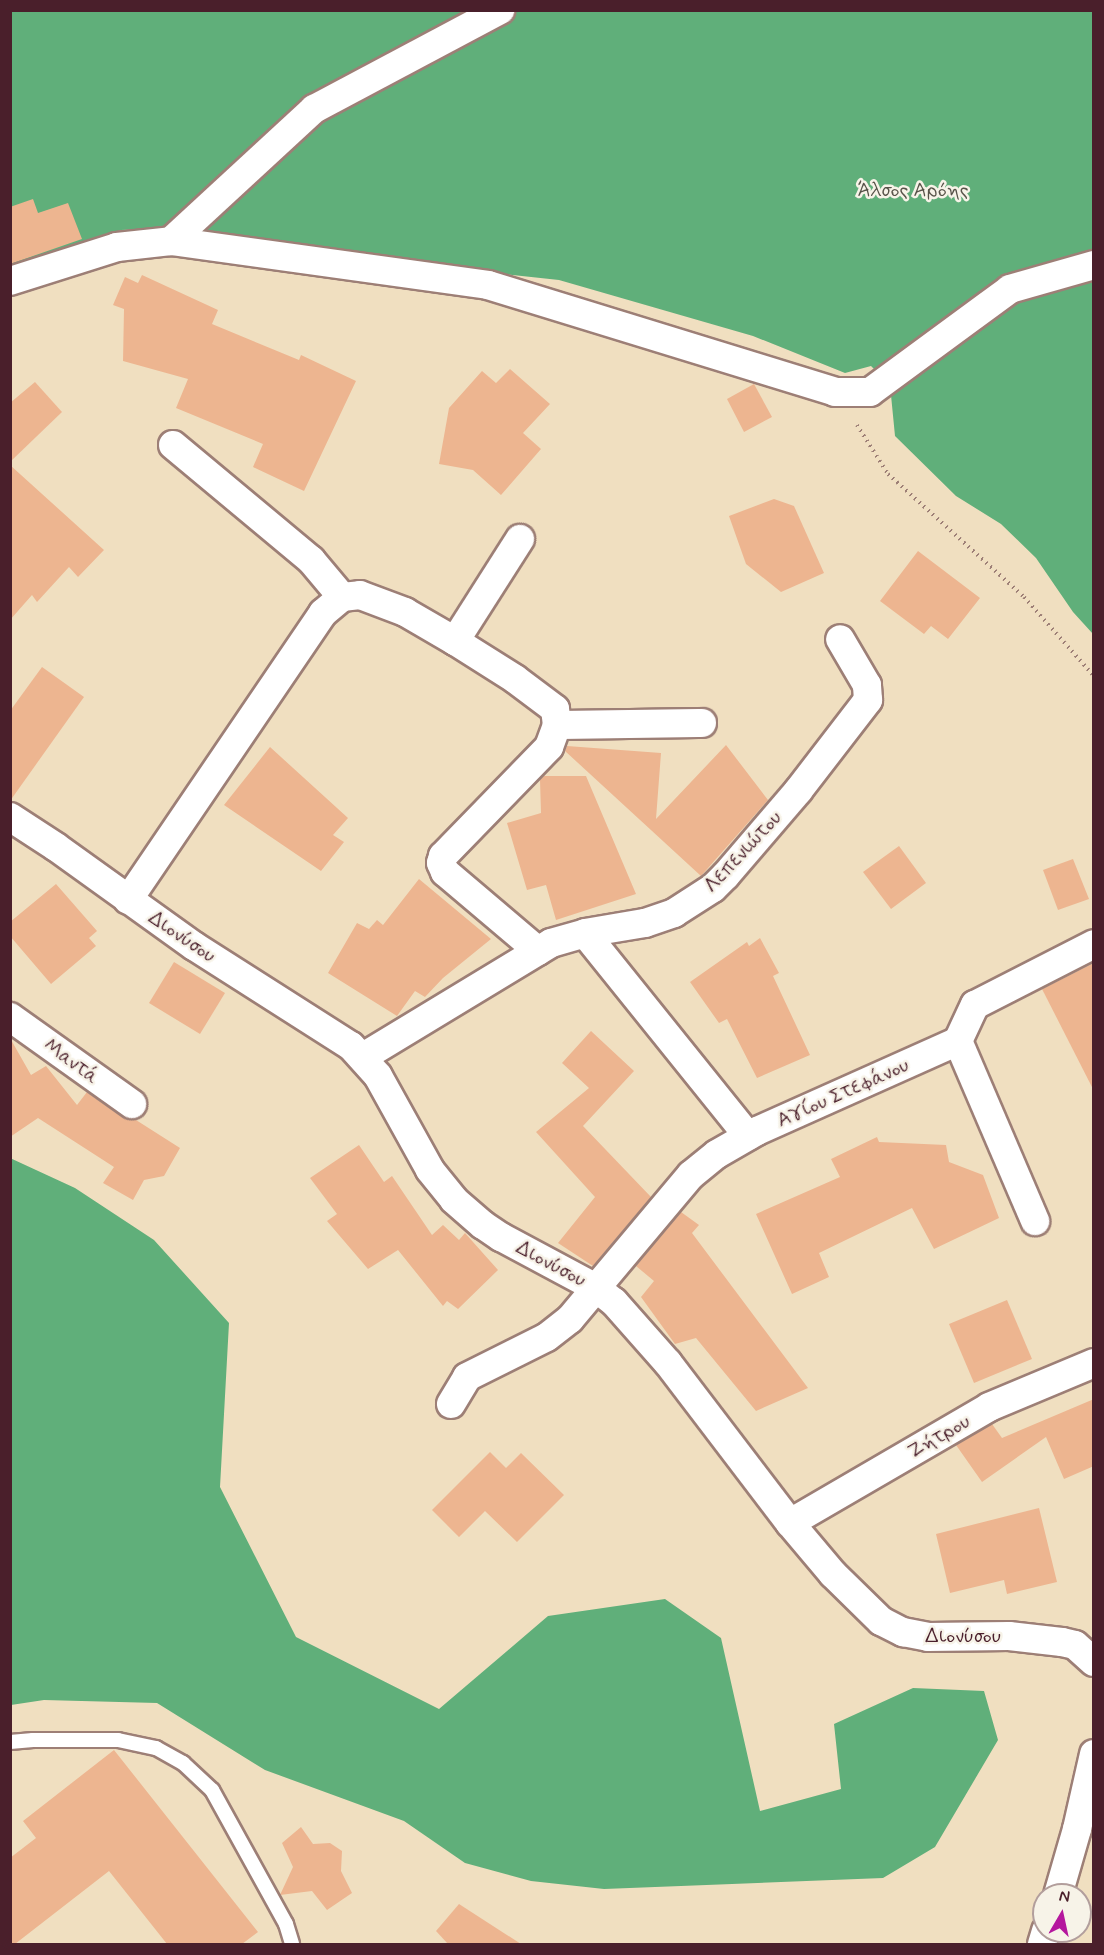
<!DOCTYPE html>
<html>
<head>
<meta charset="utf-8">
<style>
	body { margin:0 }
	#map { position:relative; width:1104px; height:1955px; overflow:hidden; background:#f0dfc0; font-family:Mynerve,sans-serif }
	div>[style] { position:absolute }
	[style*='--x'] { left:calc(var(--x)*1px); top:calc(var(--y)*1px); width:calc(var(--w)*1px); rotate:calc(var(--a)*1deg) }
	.forest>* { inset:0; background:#60af7a }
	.building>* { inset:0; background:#edb590 }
	.path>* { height:4px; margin-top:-2px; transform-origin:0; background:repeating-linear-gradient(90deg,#9d7f76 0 1.5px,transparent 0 6px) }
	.roads { filter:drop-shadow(2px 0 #9d7f76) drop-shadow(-2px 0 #9d7f76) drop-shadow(0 2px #9d7f76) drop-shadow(0 -2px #9d7f76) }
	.lane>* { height:14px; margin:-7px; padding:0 7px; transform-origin:7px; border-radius:7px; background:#fff }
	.street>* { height:28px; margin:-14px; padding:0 14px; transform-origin:14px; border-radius:14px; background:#fff }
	span { translate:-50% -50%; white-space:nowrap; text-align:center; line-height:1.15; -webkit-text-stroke:5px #f7f3e8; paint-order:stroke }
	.park-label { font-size:20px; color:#575349 }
	.street-label { font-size:20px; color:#4a1f2b }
	.frame { position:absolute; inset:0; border:12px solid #4a1f2b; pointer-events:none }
	.north { position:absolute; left:1032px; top:1883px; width:60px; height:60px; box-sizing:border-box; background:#f7f3e8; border:2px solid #b29e9c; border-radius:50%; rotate:9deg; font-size:16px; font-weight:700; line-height:24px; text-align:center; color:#4a1f2b }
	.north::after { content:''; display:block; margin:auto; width:21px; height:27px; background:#b5179e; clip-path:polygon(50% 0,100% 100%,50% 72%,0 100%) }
</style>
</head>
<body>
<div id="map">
	<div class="forest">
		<div style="clip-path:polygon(10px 11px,1093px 11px,1093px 634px,1073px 612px,1036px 558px,1001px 524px,956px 496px,895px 436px,890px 385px,871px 366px,845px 373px,753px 336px,559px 280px,438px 267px,174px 228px,121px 230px,11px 269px)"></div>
		<div style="clip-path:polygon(10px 1158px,75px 1188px,154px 1240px,229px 1323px,220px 1487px,296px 1637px,439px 1709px,548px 1616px,665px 1599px,721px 1638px,760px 1811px,841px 1789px,834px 1724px,913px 1688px,984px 1691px,998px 1740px,935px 1847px,883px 1878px,604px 1889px,531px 1881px,465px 1863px,404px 1821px,265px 1770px,157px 1703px,44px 1700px,11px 1705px)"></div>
	</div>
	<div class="building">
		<div style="clip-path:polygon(33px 199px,38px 213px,68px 203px,82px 239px,10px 264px,10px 207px)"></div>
		<div style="clip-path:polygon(142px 275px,218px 310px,212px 324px,299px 360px,301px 355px,356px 381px,304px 491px,253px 467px,263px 444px,176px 408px,188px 379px,123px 361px,124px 309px,113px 305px,125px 277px,138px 283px)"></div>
		<div style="clip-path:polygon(510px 369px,550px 404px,523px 433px,541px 449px,501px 495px,473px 470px,439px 464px,449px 408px,482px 371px,496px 383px)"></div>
		<div style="clip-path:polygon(35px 382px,62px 412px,10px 462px,10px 403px)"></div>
		<div style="clip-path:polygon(754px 384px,772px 417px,744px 432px,727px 399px)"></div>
		<div style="clip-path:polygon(10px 465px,104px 550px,78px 577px,69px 567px,37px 602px,32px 595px,10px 620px)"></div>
		<div style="clip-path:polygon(774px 499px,794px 506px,824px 573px,781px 592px,746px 564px,729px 516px)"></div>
		<div style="clip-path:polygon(918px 551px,980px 598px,948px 639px,931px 626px,924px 634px,880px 601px)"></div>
		<div style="clip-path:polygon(42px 667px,84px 697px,10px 801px,10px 711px)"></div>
		<div style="clip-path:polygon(726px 745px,768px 800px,701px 876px,565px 751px,567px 746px,661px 753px,656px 819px)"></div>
		<div style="clip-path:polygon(270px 747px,348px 818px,333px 835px,344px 842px,321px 871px,224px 805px)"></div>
		<div style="clip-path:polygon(544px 776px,586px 776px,636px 894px,556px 920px,546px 885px,527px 890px,507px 823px,541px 813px,540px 780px)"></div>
		<div style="clip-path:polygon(899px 846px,926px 883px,891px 909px,863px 872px)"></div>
		<div style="clip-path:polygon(1073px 859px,1089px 899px,1058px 910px,1043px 870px)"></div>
		<div style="clip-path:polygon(419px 879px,491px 939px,443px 978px,425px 997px,415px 991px,397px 1016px,328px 973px,357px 923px,369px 929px,377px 920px,383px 925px)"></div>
		<div style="clip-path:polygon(56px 884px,97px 931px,89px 938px,96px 946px,51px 984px,10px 936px,10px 922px)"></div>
		<div style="clip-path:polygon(760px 938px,779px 973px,773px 976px,810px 1055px,757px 1078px,727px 1019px,719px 1023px,690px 982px,747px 942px,749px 946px)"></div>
		<div style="clip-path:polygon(174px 962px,225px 993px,200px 1034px,149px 1003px)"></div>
		<div style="clip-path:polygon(1094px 963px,1094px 1091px,1042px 989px)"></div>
		<div style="clip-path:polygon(591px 1031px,634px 1071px,583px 1126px,651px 1197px,593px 1266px,558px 1243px,595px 1197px,536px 1132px,589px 1088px,562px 1063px)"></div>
		<div style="clip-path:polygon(10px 1038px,31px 1075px,46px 1066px,77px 1105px,87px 1092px,122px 1117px,136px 1120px,180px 1148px,164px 1176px,144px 1180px,133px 1200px,103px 1183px,114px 1167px,38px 1118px,10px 1137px)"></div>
		<div style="clip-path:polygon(877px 1137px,879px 1142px,946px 1145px,949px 1162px,983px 1175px,999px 1218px,934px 1249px,912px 1208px,819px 1253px,829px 1277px,792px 1294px,756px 1214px,840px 1177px,831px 1159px)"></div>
		<div style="clip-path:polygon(359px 1145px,384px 1182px,392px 1176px,432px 1235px,443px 1225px,459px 1240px,465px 1233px,498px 1270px,458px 1309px,447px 1301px,443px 1306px,398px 1250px,368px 1269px,327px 1221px,337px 1214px,310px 1178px)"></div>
		<div style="clip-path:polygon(681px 1212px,699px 1225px,692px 1233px,808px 1388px,756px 1411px,696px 1338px,675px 1344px,641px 1297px,654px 1281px,636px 1266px)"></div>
		<div style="clip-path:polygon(1007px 1300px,1032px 1359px,974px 1383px,949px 1324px)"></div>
		<div style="clip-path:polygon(1094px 1399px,1094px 1466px,1064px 1479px,1046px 1437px,982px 1482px,956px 1445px,992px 1424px,1002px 1438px)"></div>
		<div style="clip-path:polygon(490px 1452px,506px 1468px,521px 1453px,564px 1495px,517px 1542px,485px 1511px,459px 1537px,432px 1510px)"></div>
		<div style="clip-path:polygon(1039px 1508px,1057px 1582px,1007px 1594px,1004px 1580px,950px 1593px,936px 1534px)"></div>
		<div style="clip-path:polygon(114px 1750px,258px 1932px,242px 1944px,167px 1944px,109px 1871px,15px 1944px,10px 1944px,10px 1858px,36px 1838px,23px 1821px)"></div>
		<div style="clip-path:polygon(301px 1827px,313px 1844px,330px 1843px,342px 1851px,341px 1871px,352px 1893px,327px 1910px,312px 1891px,280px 1895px,293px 1867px,282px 1843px)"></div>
		<div style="clip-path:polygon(459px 1904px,521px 1944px,448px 1944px,436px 1931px)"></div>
	</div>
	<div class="path">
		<div style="--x:857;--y:425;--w:58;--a:57.7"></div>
		<div style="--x:888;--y:474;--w:183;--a:42.1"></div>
		<div style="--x:1024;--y:597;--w:106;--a:48.5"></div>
	</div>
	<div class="roads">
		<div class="lane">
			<div style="--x:10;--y:1742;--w:23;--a:-5"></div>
			<div style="--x:33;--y:1740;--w:85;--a:0"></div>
			<div style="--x:118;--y:1740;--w:39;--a:12"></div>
			<div style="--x:156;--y:1748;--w:31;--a:29"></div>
			<div style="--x:183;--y:1763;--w:40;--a:43"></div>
			<div style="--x:212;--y:1790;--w:153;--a:61.1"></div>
			<div style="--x:286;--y:1924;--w:21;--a:73"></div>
		</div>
		<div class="street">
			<div style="--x:171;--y:241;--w:320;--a:7.9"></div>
			<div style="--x:488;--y:285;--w:363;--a:17.1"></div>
			<div style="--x:835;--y:392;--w:35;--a:0"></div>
			<div style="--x:870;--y:392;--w:174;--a:-36.3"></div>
			<div style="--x:1010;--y:289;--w:87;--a:-15.9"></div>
			<div style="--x:10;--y:281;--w:112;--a:-17.6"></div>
			<div style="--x:117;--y:247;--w:54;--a:-6.3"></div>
			<div style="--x:171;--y:241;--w:195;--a:-42.7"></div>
			<div style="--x:314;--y:109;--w:211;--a:-28"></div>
			<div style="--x:173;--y:445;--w:180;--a:39.8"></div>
			<div style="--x:311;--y:560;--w:48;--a:50"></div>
			<div style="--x:455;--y:641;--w:121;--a:-57.5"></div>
			<div style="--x:557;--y:725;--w:145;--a:-0.8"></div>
			<div style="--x:10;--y:817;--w:55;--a:33.1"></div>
			<div style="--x:56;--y:847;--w:170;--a:35.7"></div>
			<div style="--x:194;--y:946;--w:186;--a:32.5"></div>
			<div style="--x:351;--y:1046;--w:40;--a:48"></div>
			<div style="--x:378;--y:1076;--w:107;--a:61"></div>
			<div style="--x:430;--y:1170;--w:38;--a:51"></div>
			<div style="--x:454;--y:1200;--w:38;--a:41"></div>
			<div style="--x:483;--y:1225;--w:22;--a:34"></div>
			<div style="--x:501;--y:1237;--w:108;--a:28.2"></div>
			<div style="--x:596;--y:1288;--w:23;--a:38"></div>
			<div style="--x:614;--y:1302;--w:81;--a:48.5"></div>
			<div style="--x:668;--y:1363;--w:201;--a:52.7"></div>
			<div style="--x:790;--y:1523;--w:67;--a:49.9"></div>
			<div style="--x:833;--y:1574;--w:67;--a:44.4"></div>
			<div style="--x:881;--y:1621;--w:25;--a:27"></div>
			<div style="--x:903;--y:1632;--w:25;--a:11"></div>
			<div style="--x:928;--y:1637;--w:81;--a:-0.7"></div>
			<div style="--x:1009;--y:1636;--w:53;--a:6.5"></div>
			<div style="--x:1062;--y:1642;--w:13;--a:13"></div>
			<div style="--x:1075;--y:1645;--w:25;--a:42"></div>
			<div style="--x:128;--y:900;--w:347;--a:-55.8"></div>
			<div style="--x:323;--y:613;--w:25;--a:-40"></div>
			<div style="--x:342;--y:597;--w:18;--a:-6"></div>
			<div style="--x:360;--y:595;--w:48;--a:20.7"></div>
			<div style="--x:405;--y:612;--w:58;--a:30.1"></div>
			<div style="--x:455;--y:641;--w:71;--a:32.3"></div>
			<div style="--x:515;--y:679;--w:50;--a:36.9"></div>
			<div style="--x:555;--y:709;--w:16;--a:83"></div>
			<div style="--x:557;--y:725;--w:23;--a:110"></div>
			<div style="--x:549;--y:747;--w:152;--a:134.2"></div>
			<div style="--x:443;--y:856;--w:7;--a:106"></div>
			<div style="--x:441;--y:863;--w:10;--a:66"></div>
			<div style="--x:445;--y:872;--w:122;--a:40.3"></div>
			<div style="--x:10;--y:1017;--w:150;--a:35.5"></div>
			<div style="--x:958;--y:1041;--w:40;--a:-65"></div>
			<div style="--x:975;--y:1005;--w:134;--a:-27.1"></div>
			<div style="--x:363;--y:1057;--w:220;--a:-31.2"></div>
			<div style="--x:551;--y:943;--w:35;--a:-16"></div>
			<div style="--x:748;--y:1136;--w:260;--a:-128.8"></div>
			<div style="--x:585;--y:933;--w:61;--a:-9.5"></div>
			<div style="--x:645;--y:923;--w:31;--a:-19"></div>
			<div style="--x:674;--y:913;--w:46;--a:-32.7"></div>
			<div style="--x:713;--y:888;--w:18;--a:-45"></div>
			<div style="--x:726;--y:875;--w:111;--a:-49.4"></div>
			<div style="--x:798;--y:791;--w:115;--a:-52.4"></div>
			<div style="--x:868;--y:700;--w:15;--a:-94"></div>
			<div style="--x:867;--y:685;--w:53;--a:-120.4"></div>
			<div style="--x:451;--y:1404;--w:31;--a:-59"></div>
			<div style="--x:467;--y:1377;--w:89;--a:-26.6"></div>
			<div style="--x:547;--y:1337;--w:29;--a:-38"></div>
			<div style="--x:570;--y:1319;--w:188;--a:-50"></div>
			<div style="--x:691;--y:1175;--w:33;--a:-39"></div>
			<div style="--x:717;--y:1154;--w:46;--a:-29.9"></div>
			<div style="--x:757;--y:1131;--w:220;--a:-24.1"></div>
			<div style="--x:958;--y:1041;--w:196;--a:66.8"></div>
			<div style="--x:790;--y:1523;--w:230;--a:-30.2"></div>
			<div style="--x:989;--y:1407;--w:114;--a:-22.7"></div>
			<div style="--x:1058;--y:1895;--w:69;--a:-73.9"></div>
			<div style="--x:1077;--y:1829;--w:77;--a:-77.2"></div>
			<div style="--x:1042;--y:1944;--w:14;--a:-73"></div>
		</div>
	</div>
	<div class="park-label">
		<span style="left:913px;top:190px">Άλσος Αρόης</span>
	</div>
	<div class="street-label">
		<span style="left:743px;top:852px;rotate:-47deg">Λεπενιώτου</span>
		<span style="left:182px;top:937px;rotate:34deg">Διονύσου</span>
		<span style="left:71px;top:1061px;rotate:36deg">Μαντά</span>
		<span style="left:843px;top:1093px;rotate:-24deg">Αγίου Στεφάνου</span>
		<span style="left:551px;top:1264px;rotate:28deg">Διονύσου</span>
		<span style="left:939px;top:1437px;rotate:-30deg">Ζήτρου</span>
		<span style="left:963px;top:1636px">Διονύσου</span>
	</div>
	<div class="frame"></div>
	<div class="north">N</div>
</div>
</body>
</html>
